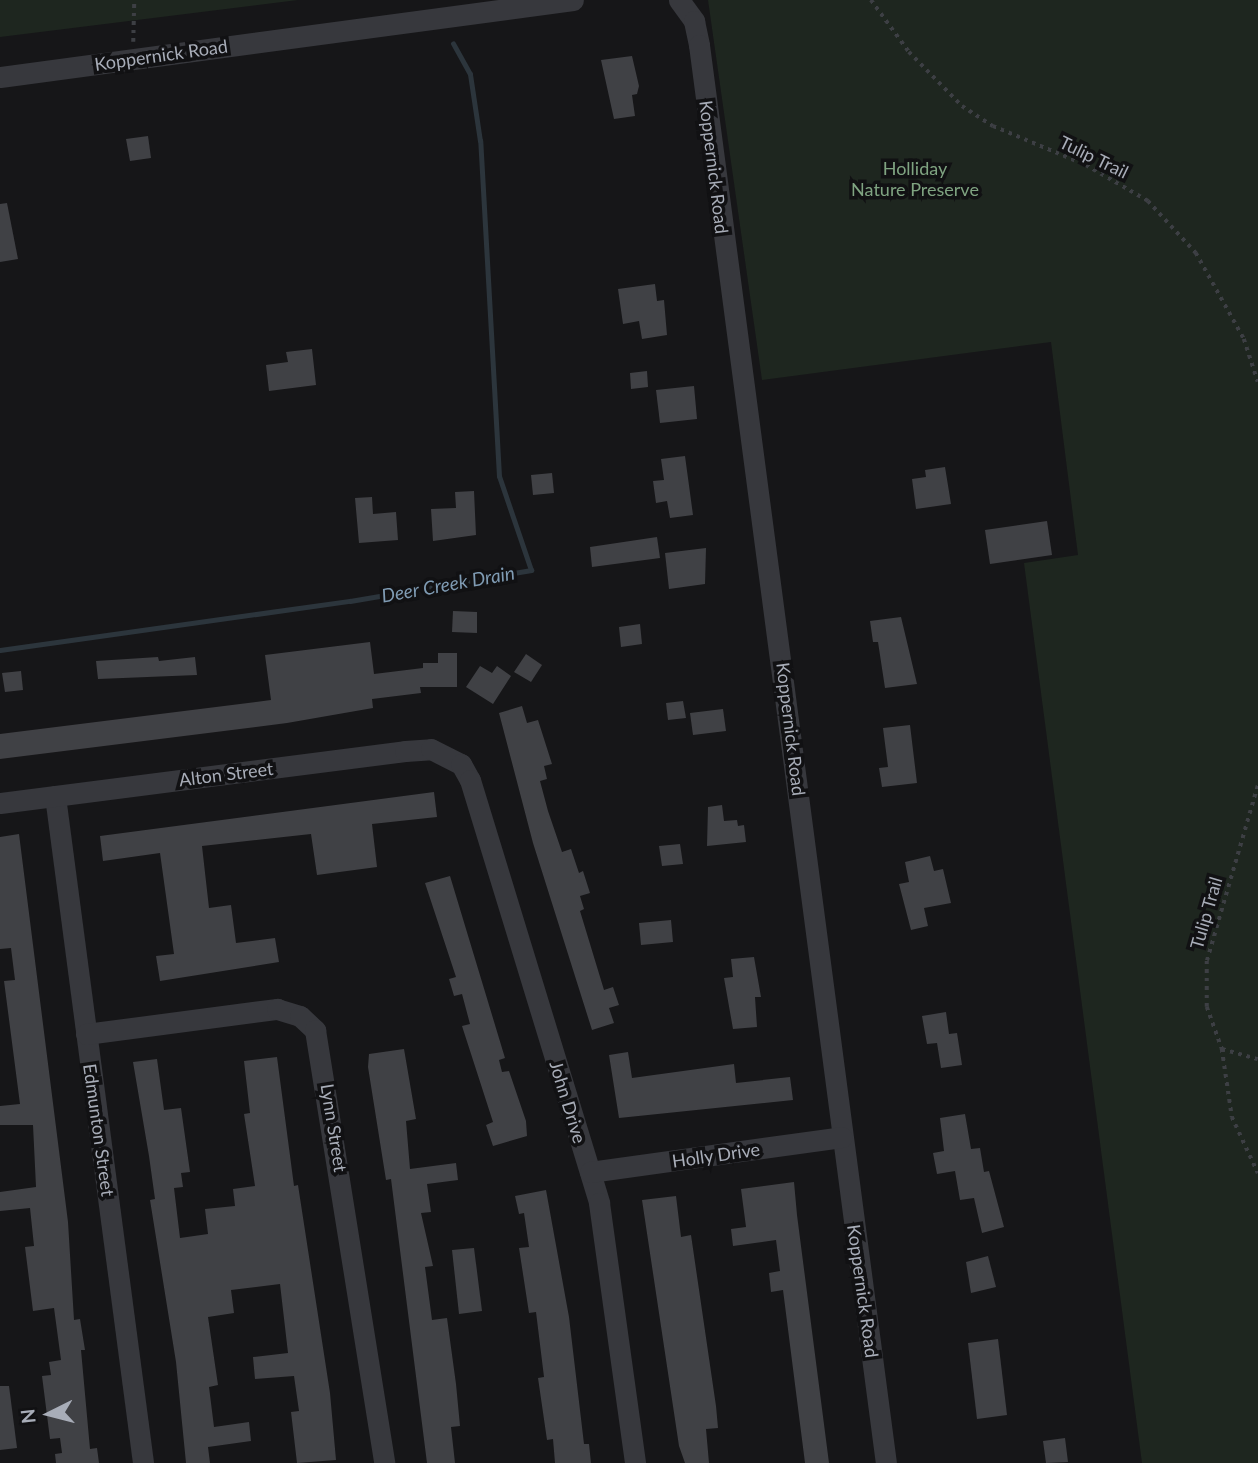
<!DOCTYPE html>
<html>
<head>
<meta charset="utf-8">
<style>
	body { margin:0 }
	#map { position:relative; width:1258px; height:1463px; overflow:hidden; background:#161618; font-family:Lato,sans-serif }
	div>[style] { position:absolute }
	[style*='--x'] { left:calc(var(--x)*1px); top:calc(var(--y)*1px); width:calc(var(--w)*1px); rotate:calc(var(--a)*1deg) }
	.green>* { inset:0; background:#1e261f }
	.stream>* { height:5px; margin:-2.5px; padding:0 2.5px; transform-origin:2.5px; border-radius:2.5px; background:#2c353c }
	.building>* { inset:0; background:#404145 }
	.path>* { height:3.5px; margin-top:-1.75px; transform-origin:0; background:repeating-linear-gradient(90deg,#3d3f44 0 3.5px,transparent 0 8.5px) }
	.minor>* { height:21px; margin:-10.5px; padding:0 10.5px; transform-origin:10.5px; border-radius:10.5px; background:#37383d }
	span { translate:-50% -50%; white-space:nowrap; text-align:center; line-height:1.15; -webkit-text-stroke:7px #111113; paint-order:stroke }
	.street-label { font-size:18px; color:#a8adb8 }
	.park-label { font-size:18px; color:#7fa381 }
	.water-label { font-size:19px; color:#7f9bb3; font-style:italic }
	.north { position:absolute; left:14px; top:1379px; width:70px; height:70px; -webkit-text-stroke:5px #111113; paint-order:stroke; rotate:264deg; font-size:19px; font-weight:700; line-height:28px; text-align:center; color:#a8adb8 }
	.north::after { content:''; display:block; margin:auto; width:24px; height:32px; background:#a8adb8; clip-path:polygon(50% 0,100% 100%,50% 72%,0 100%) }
</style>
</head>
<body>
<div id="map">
	<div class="green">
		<div style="clip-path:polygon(0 0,298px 0,0 37px)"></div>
		<div style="clip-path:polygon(708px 0,1258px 0,1258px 1463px,1142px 1463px,1024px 563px,1078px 555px,1051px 342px,762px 380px)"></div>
	</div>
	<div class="stream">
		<div style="--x:0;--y:650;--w:353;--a:-8"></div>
		<div style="--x:350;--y:601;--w:184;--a:-9.7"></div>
		<div style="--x:531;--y:570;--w:99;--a:-108.8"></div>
		<div style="--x:499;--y:476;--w:336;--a:-93.2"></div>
		<div style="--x:480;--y:141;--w:68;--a:-98.5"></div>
		<div style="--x:470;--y:74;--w:35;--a:-119"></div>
	</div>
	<div class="building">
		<div style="clip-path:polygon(632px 56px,639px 86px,637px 94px,632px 95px,635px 116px,614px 119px,601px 60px)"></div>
		<div style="clip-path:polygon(148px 136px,151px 158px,130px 161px,126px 139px)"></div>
		<div style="clip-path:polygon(7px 203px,18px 259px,0 262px,0 204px)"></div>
		<div style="clip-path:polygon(655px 284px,657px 301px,664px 300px,667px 335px,642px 339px,639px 321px,623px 324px,618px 289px)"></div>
		<div style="clip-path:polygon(312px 349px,316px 385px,269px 391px,266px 365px,288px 362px,286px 352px)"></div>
		<div style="clip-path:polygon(647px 371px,648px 387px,631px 389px,630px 373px)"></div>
		<div style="clip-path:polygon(694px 386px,697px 419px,660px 423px,656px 390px)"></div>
		<div style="clip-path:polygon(685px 456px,693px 515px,670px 518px,667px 501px,656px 503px,653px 481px,664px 480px,661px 459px)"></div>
		<div style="clip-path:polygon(945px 467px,951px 504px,916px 509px,912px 479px,926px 477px,925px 470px)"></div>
		<div style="clip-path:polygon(552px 473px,554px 493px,533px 495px,531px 475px)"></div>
		<div style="clip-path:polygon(474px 491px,476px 535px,433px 541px,431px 509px,456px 508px,455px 492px)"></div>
		<div style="clip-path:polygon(372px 497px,373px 514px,396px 512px,398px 540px,359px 543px,355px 498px)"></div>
		<div style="clip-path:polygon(1047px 521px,1052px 555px,990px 564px,985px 530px)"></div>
		<div style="clip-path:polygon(657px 537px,660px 558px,592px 567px,590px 547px)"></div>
		<div style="clip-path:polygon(706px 548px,705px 584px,669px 589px,665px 553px)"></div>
		<div style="clip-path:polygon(453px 611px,477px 612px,477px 633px,452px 632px)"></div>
		<div style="clip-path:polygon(901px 617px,917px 684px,885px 688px,878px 642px,873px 642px,870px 621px)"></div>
		<div style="clip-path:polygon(640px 624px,642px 644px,621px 647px,619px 627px)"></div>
		<div style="clip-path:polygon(370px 642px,374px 674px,423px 668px,423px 663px,438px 663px,438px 653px,457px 653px,457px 687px,420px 687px,421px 693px,372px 699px,373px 708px,287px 723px,0 759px,0 734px,271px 700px,265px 655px)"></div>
		<div style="clip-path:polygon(526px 654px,542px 665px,531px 682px,514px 672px)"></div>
		<div style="clip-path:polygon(158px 657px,159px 661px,195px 657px,197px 675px,98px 679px,96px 661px)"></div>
		<div style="clip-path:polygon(480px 666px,492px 673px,497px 666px,511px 676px,493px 704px,466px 687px)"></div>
		<div style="clip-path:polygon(21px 671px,23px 690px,5px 692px,2px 673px)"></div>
		<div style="clip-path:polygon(683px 701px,686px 718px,668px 720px,666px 703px)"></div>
		<div style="clip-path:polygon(522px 706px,527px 723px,538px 720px,552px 764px,544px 766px,547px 779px,540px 781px,548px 811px,562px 852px,571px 849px,579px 873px,583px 871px,590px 893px,580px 896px,584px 909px,580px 911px,604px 990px,613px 987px,619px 1005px,609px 1008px,614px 1023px,592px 1030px,533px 843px,499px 713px)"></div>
		<div style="clip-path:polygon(723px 709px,726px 731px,693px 735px,690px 713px)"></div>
		<div style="clip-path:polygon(910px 725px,917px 783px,882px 787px,879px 768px,888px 767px,883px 728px)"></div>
		<div style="clip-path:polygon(434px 792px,437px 817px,372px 824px,377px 867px,317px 875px,311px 834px,202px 846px,209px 908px,231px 905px,236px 943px,275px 938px,279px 962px,160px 981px,156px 956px,174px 954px,160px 853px,103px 861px,100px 836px)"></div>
		<div style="clip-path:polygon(722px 805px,724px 821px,737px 820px,738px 826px,744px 825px,746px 842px,707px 846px,708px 807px)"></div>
		<div style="clip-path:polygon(19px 834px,68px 1222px,74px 1320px,80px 1319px,85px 1350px,81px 1350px,90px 1449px,97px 1448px,99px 1463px,56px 1463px,55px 1454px,62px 1453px,60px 1438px,50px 1439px,42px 1376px,51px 1375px,49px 1362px,61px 1360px,54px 1308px,33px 1311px,25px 1247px,34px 1246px,30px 1208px,0 1211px,0 1192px,36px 1187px,33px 1125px,0 1125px,0 1106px,20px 1104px,4px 981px,15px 980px,11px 948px,0 949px,0 837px)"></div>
		<div style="clip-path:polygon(680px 844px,683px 864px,662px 866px,659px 846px)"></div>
		<div style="clip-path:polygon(930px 856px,934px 871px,943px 869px,951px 903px,924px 908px,928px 926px,911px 930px,899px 884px,909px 882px,905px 862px)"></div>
		<div style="clip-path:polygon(450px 876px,505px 1058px,499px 1060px,502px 1072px,509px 1071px,526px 1121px,527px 1136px,493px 1146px,486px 1125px,493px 1122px,462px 1026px,470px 1024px,462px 994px,454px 996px,449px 979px,456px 977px,425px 883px)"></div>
		<div style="clip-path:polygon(671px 920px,673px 942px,641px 945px,639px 923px)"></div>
		<div style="clip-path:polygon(754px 957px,761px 997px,755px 997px,757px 1027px,733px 1029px,724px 978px,733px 977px,731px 959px)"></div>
		<div style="clip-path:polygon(946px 1012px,949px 1034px,957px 1033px,962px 1065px,941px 1068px,937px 1043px,927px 1044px,922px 1016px)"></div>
		<div style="clip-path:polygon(404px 1049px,416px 1119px,406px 1121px,410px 1169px,456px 1163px,458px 1180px,427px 1184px,431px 1212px,421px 1213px,433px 1266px,425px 1267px,432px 1320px,447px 1318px,456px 1384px,460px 1426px,451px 1427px,455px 1463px,427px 1463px,391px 1179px,386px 1180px,368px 1067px,369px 1054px)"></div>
		<div style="clip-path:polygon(628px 1052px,632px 1078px,734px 1064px,736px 1083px,790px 1077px,793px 1100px,619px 1118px,609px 1055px)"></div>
		<div style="clip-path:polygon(277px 1057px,294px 1186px,298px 1185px,330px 1393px,336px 1460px,297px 1463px,291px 1412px,299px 1411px,294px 1376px,255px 1379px,253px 1357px,288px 1353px,280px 1284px,231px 1290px,234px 1313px,208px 1317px,218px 1385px,209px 1387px,214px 1427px,249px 1422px,251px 1441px,208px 1447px,210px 1463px,186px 1463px,176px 1362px,150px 1200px,155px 1199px,149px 1156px,133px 1062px,157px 1059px,164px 1110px,181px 1108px,190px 1172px,181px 1173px,183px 1187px,174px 1188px,180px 1238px,208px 1234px,205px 1209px,235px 1206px,233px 1189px,255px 1186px,244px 1114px,250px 1113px,244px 1061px)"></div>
		<div style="clip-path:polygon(965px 1114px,971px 1149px,980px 1148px,984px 1172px,989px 1171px,1004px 1227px,982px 1233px,974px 1198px,960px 1200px,955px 1171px,937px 1174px,933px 1153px,944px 1151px,940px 1118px)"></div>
		<div style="clip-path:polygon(794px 1182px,797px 1215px,829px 1463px,805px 1463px,783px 1290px,771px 1292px,769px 1273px,780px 1271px,776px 1240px,733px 1246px,731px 1229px,746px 1227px,741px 1189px)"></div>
		<div style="clip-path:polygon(546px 1190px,569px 1317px,584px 1444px,589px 1444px,591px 1463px,555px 1463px,553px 1439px,547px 1440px,538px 1378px,544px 1377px,536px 1312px,529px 1313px,519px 1248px,529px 1247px,524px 1213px,519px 1214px,515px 1196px)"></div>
		<div style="clip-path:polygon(676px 1196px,681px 1237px,691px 1235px,716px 1406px,718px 1428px,706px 1429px,709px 1463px,685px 1463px,679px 1446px,642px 1200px)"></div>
		<div style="clip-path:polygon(474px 1248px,482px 1311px,459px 1314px,452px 1250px)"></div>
		<div style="clip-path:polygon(988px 1256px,996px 1287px,971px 1293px,966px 1262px)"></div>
		<div style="clip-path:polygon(998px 1339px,1007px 1415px,977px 1419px,968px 1343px)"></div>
		<div style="clip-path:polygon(0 1386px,9px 1386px,17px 1448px,0 1450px)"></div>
		<div style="clip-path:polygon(1065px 1438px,1068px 1462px,1046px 1463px,1043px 1441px)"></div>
	</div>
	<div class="path">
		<div style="--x:871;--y:0;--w:64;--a:53.8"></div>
		<div style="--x:909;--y:52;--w:76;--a:45.5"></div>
		<div style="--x:962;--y:106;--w:37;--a:33"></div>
		<div style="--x:993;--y:126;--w:101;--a:22.8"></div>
		<div style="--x:1086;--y:165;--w:72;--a:30.1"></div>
		<div style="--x:1148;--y:201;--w:71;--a:47.3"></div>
		<div style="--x:1196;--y:253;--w:98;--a:60.8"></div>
		<div style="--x:1244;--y:339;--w:45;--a:72"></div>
		<div style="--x:133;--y:42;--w:42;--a:-88.6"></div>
		<div style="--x:1258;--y:786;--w:182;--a:106.2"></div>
		<div style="--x:1207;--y:961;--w:46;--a:90"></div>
		<div style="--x:1207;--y:1007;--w:45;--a:70.3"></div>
		<div style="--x:1222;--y:1049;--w:37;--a:16"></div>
		<div style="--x:1222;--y:1049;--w:69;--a:81.6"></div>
		<div style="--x:1232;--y:1117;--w:62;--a:65.1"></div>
	</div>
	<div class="minor">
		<div style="--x:679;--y:0;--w:26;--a:54"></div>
		<div style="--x:694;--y:21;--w:25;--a:78"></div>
		<div style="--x:699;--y:45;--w:1430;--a:82.49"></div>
		<div style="--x:0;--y:77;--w:578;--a:-7.65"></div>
		<div style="--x:55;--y:796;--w:673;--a:82.48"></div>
		<div style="--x:0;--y:803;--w:408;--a:-7.3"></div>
		<div style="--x:405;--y:751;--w:26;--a:-4"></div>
		<div style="--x:431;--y:749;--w:34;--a:27"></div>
		<div style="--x:461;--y:764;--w:18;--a:61"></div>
		<div style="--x:470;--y:780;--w:442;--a:73"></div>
		<div style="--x:599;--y:1203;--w:262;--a:82.1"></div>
		<div style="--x:86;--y:1034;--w:193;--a:-7.5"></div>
		<div style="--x:277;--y:1009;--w:24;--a:17"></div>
		<div style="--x:300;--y:1016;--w:21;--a:43"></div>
		<div style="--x:315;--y:1030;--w:438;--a:80.9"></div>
		<div style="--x:590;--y:1172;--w:254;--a:-7.9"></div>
	</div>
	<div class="street-label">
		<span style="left:161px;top:55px;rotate:-8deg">Koppernick Road</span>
		<span style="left:1094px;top:157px;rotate:26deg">Tulip Trail</span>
		<span style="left:714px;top:167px;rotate:83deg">Koppernick Road</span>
		<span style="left:791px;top:729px;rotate:83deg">Koppernick Road</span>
		<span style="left:226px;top:774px;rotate:-7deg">Alton Street</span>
		<span style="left:1206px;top:913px;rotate:-74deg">Tulip Trail</span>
		<span style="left:568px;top:1102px;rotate:73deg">John Drive</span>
		<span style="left:334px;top:1128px;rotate:81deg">Lynn Street</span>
		<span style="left:99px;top:1130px;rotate:82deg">Edmunton Street</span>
		<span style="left:716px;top:1155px;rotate:-8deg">Holly Drive</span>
		<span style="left:863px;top:1291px;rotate:82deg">Koppernick Road</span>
	</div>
	<div class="park-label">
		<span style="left:915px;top:179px">Holliday<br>Nature Preserve</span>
	</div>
	<div class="water-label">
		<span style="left:448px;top:584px;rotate:-10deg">Deer Creek Drain</span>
	</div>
	<div class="north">N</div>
</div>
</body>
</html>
